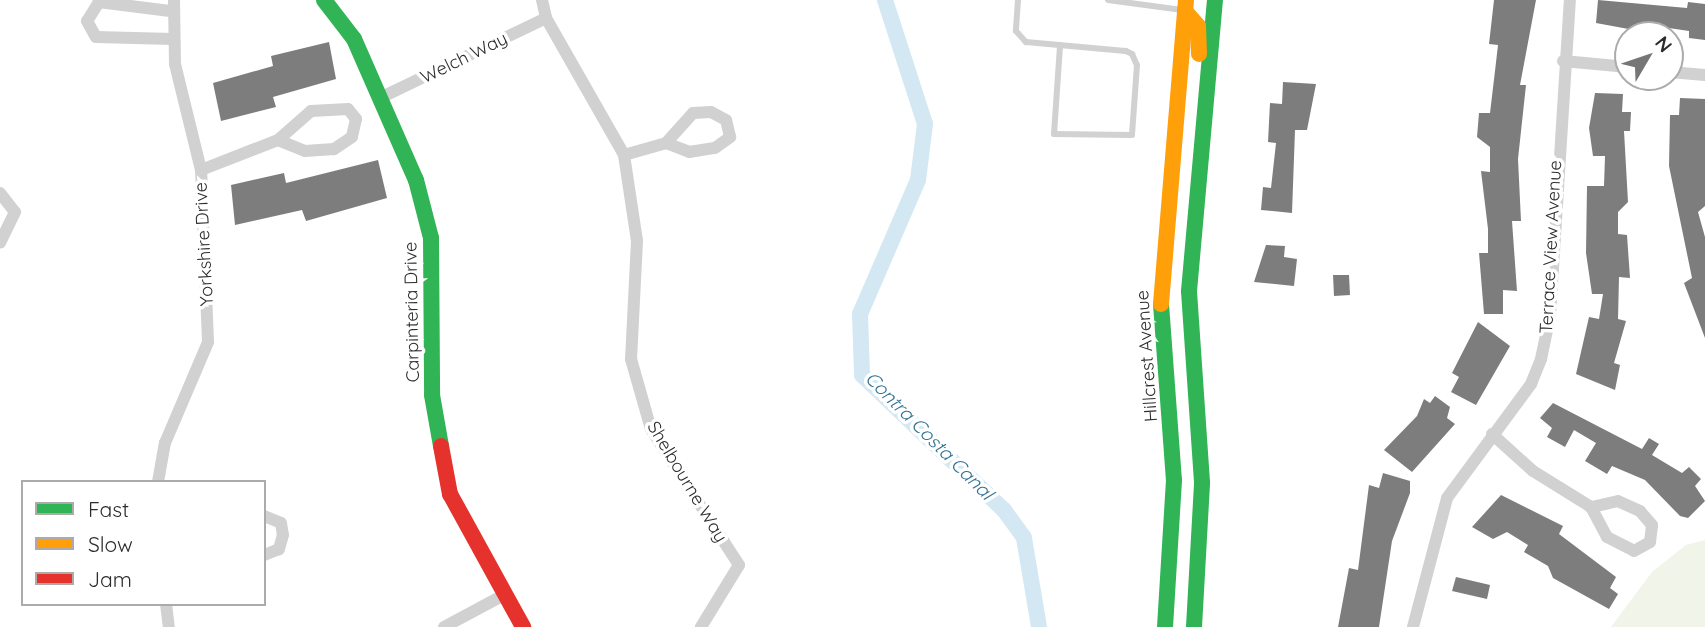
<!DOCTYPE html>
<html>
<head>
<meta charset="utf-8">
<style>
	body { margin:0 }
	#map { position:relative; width:1705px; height:627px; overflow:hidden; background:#fff; font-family:Quicksand,sans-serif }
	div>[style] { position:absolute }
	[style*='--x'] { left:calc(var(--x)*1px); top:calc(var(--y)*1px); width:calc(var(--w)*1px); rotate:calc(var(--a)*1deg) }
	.green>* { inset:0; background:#f0f4e9 }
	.canal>* { height:16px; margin:-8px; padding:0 8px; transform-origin:8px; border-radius:8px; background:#d3e8f3 }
	.building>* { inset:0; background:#7d7d7d }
	.lane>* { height:6px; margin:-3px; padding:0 3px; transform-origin:3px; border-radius:3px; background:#d1d1d1 }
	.street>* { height:12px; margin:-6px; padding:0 6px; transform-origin:6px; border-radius:6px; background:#d1d1d1 }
	.fast>* { height:16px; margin:-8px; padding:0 8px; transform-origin:8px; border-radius:8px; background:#30b455 }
	.slow>* { height:16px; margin:-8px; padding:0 8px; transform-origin:8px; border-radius:8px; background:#ff9f0a }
	.jam>* { height:16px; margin:-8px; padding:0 8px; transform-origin:8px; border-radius:8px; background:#e5322d }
	span { translate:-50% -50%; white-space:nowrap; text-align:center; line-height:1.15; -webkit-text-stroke:7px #fff; paint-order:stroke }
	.street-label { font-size:18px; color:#2c2c2c }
	.water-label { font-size:19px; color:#337395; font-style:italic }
	.legend { position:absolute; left:21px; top:480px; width:245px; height:126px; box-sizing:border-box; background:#fff; border:2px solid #ababab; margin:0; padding:9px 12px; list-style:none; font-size:21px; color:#2c2c2c }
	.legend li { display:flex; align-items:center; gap:14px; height:35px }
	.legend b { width:35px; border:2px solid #ababab }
	.north { position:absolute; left:1614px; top:21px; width:70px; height:70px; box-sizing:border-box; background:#fff; border:2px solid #ababab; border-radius:50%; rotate:51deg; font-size:19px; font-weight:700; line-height:28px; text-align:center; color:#2c2c2c }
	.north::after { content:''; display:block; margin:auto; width:24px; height:32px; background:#767676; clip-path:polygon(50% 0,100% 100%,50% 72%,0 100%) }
</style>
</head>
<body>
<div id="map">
	<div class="green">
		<div style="clip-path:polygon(1705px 540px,1705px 627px,1611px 627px,1652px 572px,1686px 545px)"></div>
	</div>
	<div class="canal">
		<div style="--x:885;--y:0;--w:130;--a:72.1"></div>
		<div style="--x:925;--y:124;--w:56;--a:97.1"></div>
		<div style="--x:918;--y:180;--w:146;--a:113.4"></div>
		<div style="--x:860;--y:314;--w:61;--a:88.1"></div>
		<div style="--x:862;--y:375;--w:196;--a:43.6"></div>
		<div style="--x:1004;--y:510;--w:34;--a:54"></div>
		<div style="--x:1024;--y:538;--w:90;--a:80.4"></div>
	</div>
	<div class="building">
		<div style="clip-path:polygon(1494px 0,1536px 0,1520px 85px,1526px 85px,1518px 159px,1521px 221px,1512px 221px,1517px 291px,1503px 290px,1503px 314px,1484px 314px,1479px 253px,1488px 253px,1488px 229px,1481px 171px,1490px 172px,1490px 147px,1477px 137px,1479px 113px,1490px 113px,1495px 71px,1498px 45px,1489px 44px)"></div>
		<div style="clip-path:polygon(1598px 0,1687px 8px,1688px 2px,1705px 4px,1705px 40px,1689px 38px,1689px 31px,1662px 27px,1661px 35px,1596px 23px)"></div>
		<div style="clip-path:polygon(329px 42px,336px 79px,273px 97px,276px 107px,221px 121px,213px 83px,273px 66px,271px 56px)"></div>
		<div style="clip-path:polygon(1283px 82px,1316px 84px,1307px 130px,1295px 130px,1292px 213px,1261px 210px,1263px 187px,1271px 188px,1276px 143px,1268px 142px,1270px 103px,1282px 104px)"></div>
		<div style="clip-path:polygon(1595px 93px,1623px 94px,1622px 112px,1631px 112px,1630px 131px,1624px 131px,1628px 202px,1618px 212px,1618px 234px,1627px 235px,1630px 278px,1619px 277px,1618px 319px,1626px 321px,1614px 363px,1620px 365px,1615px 390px,1576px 374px,1589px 317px,1599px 319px,1603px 294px,1592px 294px,1586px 253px,1587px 186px,1604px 186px,1605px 156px,1593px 156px,1589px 128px)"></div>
		<div style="clip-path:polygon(1680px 98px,1705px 99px,1705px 206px,1698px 212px,1705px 237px,1705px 338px,1684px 283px,1692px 278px,1669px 166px,1670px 115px,1679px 115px)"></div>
		<div style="clip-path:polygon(378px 160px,387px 198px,306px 221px,302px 210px,235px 225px,231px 185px,284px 173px,286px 183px)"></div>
		<div style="clip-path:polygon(1266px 245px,1285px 246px,1284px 257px,1297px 259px,1294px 286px,1254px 282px)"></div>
		<div style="clip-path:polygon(1333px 275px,1349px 275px,1350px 295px,1334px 296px)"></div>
		<div style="clip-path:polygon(1478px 322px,1510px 346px,1476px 405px,1451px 392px,1459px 377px,1452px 373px)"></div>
		<div style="clip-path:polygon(1435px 396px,1450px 407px,1447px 418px,1455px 424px,1412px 472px,1384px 450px,1417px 416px,1424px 399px,1430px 403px)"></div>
		<div style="clip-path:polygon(1553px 403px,1642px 449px,1649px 438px,1659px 444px,1652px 455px,1682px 473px,1689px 467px,1701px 479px,1695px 486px,1705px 501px,1688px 518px,1680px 516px,1645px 480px,1612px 466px,1607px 474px,1585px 461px,1596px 443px,1574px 430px,1565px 447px,1547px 437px,1552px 428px,1540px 418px)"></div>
		<div style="clip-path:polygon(1383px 473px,1410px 481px,1410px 493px,1392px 541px,1379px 627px,1338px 627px,1349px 568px,1358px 570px,1369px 485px,1379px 488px)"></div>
		<div style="clip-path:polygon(1501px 495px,1563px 526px,1559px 534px,1616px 577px,1610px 588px,1618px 594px,1609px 609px,1553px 578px,1548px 566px,1524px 552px,1528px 545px,1507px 532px,1493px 539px,1472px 527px)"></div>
		<div style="clip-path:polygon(1456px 577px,1490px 585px,1487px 599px,1452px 591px)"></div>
	</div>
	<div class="lane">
		<div style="--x:1018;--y:0;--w:31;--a:94"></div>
		<div style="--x:1016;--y:31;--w:15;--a:48"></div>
		<div style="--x:1026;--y:42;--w:100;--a:5.1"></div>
		<div style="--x:1126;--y:51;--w:7;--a:27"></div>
		<div style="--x:1132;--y:54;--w:12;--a:66"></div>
		<div style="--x:1137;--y:65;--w:70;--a:94.1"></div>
		<div style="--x:1132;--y:135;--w:78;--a:-179.3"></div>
		<div style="--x:1054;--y:134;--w:89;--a:-86.1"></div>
		<div style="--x:1108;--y:0;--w:75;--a:7.7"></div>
	</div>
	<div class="street">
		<div style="--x:542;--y:0;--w:18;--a:77"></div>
		<div style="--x:546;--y:18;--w:158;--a:60.3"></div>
		<div style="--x:624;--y:155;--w:87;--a:81.4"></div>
		<div style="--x:637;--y:241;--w:118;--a:92.9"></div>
		<div style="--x:631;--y:359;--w:73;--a:74.1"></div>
		<div style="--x:651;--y:429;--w:162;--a:57.1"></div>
		<div style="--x:739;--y:565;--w:73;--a:121.5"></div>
		<div style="--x:170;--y:11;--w:72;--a:-172.8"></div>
		<div style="--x:99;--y:2;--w:22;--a:122"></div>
		<div style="--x:87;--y:21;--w:18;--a:61"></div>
		<div style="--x:96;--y:37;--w:77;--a:1.5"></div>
		<div style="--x:1563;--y:61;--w:65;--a:5.3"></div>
		<div style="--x:1670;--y:72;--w:35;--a:5"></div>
		<div style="--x:382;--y:97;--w:182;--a:-25.7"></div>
		<div style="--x:624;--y:155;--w:44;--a:-15.9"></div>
		<div style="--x:666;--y:143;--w:25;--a:21"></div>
		<div style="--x:689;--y:152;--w:26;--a:-9"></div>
		<div style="--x:715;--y:148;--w:19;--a:-36"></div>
		<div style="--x:730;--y:137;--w:17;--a:-103"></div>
		<div style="--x:726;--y:120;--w:17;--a:-152"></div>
		<div style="--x:711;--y:112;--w:18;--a:177"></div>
		<div style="--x:693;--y:113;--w:40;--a:132"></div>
		<div style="--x:201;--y:170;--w:83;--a:-21.3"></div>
		<div style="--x:278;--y:140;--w:44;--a:-41.3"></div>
		<div style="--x:311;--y:111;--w:37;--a:-3"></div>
		<div style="--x:348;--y:109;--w:13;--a:51"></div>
		<div style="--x:356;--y:119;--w:18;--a:103"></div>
		<div style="--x:352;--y:137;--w:22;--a:146"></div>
		<div style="--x:334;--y:149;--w:29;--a:176"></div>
		<div style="--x:305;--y:151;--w:29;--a:-158"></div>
		<div style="--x:0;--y:193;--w:24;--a:52"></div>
		<div style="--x:15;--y:212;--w:34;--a:116"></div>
		<div style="--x:1492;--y:434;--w:55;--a:42.1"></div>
		<div style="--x:1533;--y:471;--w:68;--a:31.8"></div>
		<div style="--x:1591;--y:507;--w:34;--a:62"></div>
		<div style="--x:1607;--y:537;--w:30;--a:27"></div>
		<div style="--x:1634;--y:551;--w:18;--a:-29"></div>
		<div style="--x:1650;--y:542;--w:17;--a:-83"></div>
		<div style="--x:1652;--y:525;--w:18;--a:-131"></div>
		<div style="--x:1640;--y:511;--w:24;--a:-156"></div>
		<div style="--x:1618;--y:501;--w:28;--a:167"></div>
		<div style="--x:158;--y:482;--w:40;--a:-80"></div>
		<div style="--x:165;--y:443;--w:110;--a:-66.9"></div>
		<div style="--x:208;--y:342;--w:172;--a:-92.3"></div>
		<div style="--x:201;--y:170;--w:109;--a:-103.8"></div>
		<div style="--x:175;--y:64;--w:64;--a:-90.9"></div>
		<div style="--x:264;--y:516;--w:18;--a:22"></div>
		<div style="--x:281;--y:523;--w:12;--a:81"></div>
		<div style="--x:283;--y:535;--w:15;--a:106"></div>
		<div style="--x:279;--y:549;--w:16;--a:158"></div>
		<div style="--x:166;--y:604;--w:23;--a:83"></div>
		<div style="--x:444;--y:627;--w:66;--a:-28.1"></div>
		<div style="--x:1413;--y:627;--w:133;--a:-75.2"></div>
		<div style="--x:1447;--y:498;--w:142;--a:-53.6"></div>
		<div style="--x:1531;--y:384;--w:27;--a:-68"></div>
		<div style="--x:1541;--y:359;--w:44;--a:-78.2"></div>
		<div style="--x:1550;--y:316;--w:317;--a:-86.4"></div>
	</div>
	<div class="fast">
		<div style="--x:324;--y:0;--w:49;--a:52.4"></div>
		<div style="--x:354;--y:39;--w:154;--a:66.3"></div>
		<div style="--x:416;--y:180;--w:60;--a:75.5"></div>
		<div style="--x:431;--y:238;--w:157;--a:89.6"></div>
		<div style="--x:432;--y:395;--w:52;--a:80"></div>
		<div style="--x:1161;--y:304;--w:176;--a:85.8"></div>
		<div style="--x:1174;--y:480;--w:147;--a:93.5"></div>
		<div style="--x:1194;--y:627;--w:145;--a:-86.8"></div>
		<div style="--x:1202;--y:482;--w:191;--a:-93.9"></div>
		<div style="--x:1189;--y:291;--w:292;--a:-84.9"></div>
	</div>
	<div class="slow">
		<div style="--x:1185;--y:11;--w:20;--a:49"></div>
		<div style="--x:1198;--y:26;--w:28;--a:88"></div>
		<div style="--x:1161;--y:304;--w:305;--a:-85.3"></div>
	</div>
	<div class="jam">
		<div style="--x:441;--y:446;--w:49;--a:79.4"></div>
		<div style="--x:450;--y:494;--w:152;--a:61.2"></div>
	</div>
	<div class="street-label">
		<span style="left:464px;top:58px;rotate:-26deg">Welch Way</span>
		<span style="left:204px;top:244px;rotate:-93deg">Yorkshire Drive</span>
		<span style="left:1551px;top:247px;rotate:-87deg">Terrace View Avenue</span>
		<span style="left:412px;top:312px;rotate:-91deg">Carpinteria Drive</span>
		<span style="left:1147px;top:356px;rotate:-94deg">Hillcrest Avenue</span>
		<span style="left:687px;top:482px;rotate:59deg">Shelbourne Way</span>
	</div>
	<div class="water-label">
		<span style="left:929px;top:436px;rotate:45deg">Contra Costa Canal</span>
	</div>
	<ul class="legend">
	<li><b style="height:9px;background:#30b455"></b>Fast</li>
	<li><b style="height:9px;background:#ff9f0a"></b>Slow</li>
	<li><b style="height:9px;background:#e5322d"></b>Jam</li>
	</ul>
	<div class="north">N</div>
</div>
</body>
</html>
